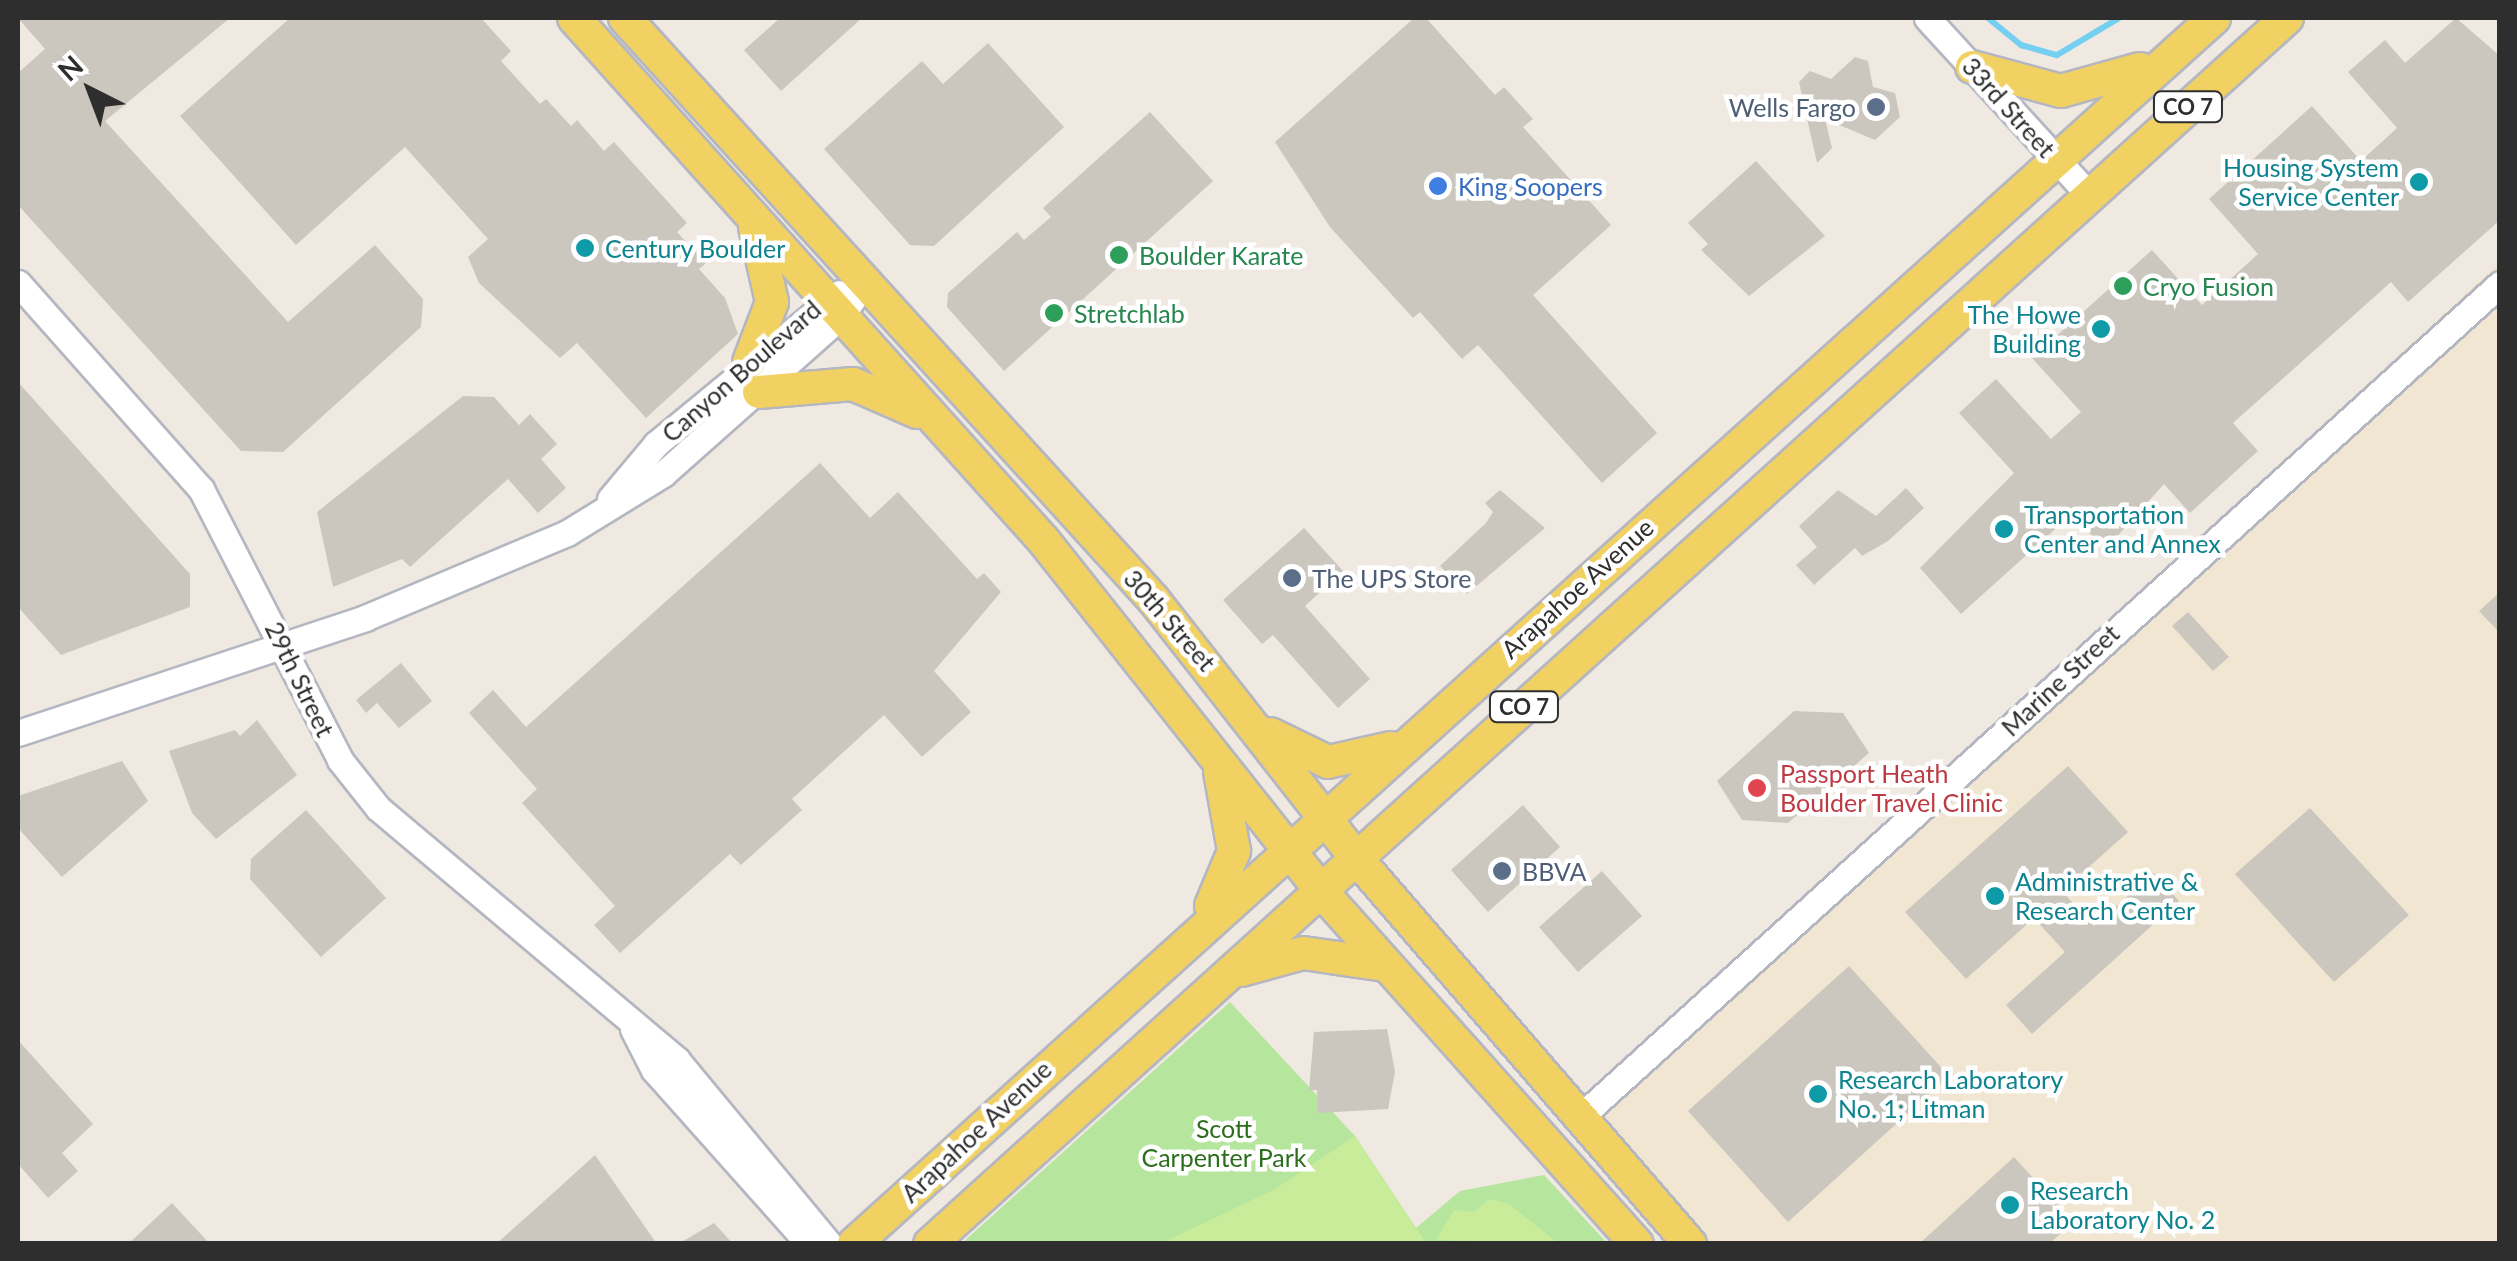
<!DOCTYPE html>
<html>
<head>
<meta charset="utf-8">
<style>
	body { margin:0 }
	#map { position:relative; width:2517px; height:1261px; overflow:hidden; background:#efe9e1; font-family:Lato,sans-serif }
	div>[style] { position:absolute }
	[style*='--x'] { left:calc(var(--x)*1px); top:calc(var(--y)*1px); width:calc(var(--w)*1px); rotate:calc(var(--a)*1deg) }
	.education>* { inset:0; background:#f0e6d1 }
	.green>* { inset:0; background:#b6e59e }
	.pitch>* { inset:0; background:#c9ec9a }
	.stream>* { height:6px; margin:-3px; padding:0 3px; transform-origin:3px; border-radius:3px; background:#75cff0 }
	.building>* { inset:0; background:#cbc7bf }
	.roads { filter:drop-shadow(2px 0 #b4b7c1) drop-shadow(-2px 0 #b4b7c1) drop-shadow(0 2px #b4b7c1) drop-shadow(0 -2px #b4b7c1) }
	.minor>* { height:25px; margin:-12.5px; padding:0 12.5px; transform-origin:12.5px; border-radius:12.5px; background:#fff }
	.major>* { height:32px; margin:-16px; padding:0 16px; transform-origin:16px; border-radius:16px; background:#f2d163 }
	.dots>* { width:28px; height:28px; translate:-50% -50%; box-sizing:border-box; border:5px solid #fff; border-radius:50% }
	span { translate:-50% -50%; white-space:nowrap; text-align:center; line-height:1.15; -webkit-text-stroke:9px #fff; paint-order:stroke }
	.shield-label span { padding:2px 8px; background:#fff; border:2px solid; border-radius:8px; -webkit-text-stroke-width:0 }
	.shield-label { font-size:22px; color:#2e2e2e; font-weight:700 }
	.service-label { font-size:25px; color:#4e5e75 }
	.right { translate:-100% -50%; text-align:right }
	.left { translate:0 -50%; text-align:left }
	.street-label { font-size:25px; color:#2e2e2e }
	.culture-label { font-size:25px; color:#0d838f }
	.shop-label { font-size:25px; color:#366cbe }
	.leisure-label { font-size:25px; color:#27864d }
	.health-label { font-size:25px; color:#be3a42 }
	.park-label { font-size:25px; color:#2c6e1b }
	.frame { position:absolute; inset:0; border:20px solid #2e2e2e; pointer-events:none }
	.north { position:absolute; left:40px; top:40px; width:100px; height:100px; -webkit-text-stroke:8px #fff; paint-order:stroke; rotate:318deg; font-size:28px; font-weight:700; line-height:40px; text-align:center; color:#2e2e2e }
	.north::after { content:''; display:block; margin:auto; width:35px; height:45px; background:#2e2e2e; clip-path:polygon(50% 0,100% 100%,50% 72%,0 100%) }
</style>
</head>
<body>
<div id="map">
	<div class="education">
		<div style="clip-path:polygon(2499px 263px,2499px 1243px,1709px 1243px,1587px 1097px)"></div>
	</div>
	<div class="green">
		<div style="clip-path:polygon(1230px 1002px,1355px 1136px,1416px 1228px,1460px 1191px,1544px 1175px,1607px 1243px,961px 1244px)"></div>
	</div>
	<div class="pitch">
		<div style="clip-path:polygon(1355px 1136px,1426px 1243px,1162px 1243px,1275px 1189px)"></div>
		<div style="clip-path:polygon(1489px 1199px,1509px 1204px,1558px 1243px,1436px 1240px,1454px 1210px,1474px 1212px)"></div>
	</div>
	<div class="stream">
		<div style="--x:1988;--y:18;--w:43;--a:39.3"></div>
		<div style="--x:2021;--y:45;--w:37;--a:16"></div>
		<div style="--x:2057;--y:55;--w:72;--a:-30.8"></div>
	</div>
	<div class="building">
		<div style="clip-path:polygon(18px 18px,230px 18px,105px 121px,288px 322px,375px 245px,423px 299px,421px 327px,283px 452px,241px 451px,18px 205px,18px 73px,45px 49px)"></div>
		<div style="clip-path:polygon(290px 18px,481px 18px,511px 51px,501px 61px,540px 104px,546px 99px,571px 126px,577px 120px,604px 151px,614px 142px,687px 223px,677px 232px,706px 263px,699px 269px,725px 298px,738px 334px,646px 418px,577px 343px,560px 358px,479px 283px,468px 257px,488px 239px,405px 147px,296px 245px,180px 116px)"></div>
		<div style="clip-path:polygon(780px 18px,862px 18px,781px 91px,744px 50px)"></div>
		<div style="clip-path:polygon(1414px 18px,1426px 18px,1495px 95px,1504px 87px,1533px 119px,1523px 127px,1611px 225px,1533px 295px,1657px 433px,1602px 483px,1478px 345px,1462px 359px,1420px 312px,1413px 318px,1330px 227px,1275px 142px)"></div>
		<div style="clip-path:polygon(2456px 18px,2500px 56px,2500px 220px,2408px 302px,2391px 282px,2233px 423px,2258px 451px,2190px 513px,2164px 484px,2105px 550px,2072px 514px,1961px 614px,1920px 568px,2014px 473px,1959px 413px,1996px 379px,2051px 439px,2081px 412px,2032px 358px,2152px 250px,2202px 305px,2258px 254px,2209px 199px,2312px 106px,2361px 161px,2397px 128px,2348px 72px,2385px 40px,2405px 63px)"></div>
		<div style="clip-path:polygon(988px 43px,1064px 127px,934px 246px,910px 245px,824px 149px,922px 61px,943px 84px)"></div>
		<div style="clip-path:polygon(1855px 57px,1868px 61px,1873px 87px,1895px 93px,1900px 117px,1875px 140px,1825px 119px,1832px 148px,1817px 163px,1799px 82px,1810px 71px,1831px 79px)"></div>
		<div style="clip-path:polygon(1150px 112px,1213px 181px,1004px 371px,947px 307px,948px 293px,1017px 232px,1024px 240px,1051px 217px,1043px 208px)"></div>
		<div style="clip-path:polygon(1756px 161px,1825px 236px,1749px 296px,1701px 250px,1708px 244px,1688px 223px)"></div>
		<div style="clip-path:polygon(18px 382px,190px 574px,190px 607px,61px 655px,18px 607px)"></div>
		<div style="clip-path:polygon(463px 396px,494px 397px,519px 425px,530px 414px,557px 444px,541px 459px,566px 488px,538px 513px,508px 479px,410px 567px,402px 559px,333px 587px,317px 512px)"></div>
		<div style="clip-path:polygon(820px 463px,870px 518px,898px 492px,977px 579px,984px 573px,1001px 592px,934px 671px,971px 712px,922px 757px,884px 715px,792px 799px,802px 810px,741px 865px,730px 854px,620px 953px,594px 925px,615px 906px,522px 803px,537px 789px,469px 713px,493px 690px,526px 727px)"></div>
		<div style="clip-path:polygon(1906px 488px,1924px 508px,1888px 541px,1862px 556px,1855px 548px,1814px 585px,1796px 565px,1817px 547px,1799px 526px,1838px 490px,1876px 516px)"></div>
		<div style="clip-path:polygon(1500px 490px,1545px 528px,1467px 594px,1440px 566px,1486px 523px,1493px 512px,1485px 503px)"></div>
		<div style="clip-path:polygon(1304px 528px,1343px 571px,1305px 606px,1370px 679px,1338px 708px,1273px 635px,1262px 644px,1223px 600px)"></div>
		<div style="clip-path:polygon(2500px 592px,2500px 633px,2479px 611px)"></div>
		<div style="clip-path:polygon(2188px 612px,2229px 657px,2213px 671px,2172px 626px)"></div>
		<div style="clip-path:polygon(401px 663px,432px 701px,399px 728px,377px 703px,366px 713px,356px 700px)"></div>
		<div style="clip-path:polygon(1794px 711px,1843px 713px,1869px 753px,1788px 823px,1742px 820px,1717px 781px)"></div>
		<div style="clip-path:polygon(257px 720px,297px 775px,216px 839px,192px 813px,169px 751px,235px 730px,240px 736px)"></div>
		<div style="clip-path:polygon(122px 761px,148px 801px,62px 877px,18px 828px,18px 796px)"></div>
		<div style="clip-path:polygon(2068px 766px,2128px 832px,2062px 891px,2094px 926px,2154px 873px,2179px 901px,2032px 1034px,2006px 1005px,2065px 952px,2034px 918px,1966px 979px,1905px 912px)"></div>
		<div style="clip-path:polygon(1523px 805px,1560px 847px,1488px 912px,1451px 870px)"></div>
		<div style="clip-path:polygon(2310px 808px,2409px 915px,2334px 982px,2235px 874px)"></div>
		<div style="clip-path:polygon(306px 810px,386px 898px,321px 957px,250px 879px,251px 859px)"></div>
		<div style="clip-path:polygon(1602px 871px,1642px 916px,1578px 972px,1539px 927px)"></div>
		<div style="clip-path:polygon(1849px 966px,1949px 1076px,1788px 1222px,1688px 1111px)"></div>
		<div style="clip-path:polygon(1387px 1029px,1395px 1072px,1388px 1109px,1318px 1113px,1317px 1090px,1309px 1090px,1314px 1032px)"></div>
		<div style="clip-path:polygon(18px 1040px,93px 1124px,62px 1153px,78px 1171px,48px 1198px,18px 1164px)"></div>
		<div style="clip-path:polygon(595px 1155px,657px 1244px,496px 1244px,541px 1204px)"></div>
		<div style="clip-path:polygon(2014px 1157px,2073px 1222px,2049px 1244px,1919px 1244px)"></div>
		<div style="clip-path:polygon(172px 1203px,210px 1244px,128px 1244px)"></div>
		<div style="clip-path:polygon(714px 1223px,733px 1244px,678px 1244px)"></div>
	</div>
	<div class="roads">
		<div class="minor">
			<div style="--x:1927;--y:18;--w:241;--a:47.5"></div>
			<div style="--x:18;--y:283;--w:276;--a:48.4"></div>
			<div style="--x:201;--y:489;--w:305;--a:62.8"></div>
			<div style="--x:340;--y:760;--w:61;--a:51.6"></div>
			<div style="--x:378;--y:808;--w:391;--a:40.1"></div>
			<div style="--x:677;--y:1060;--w:239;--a:50.4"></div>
			<div style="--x:610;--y:499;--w:72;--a:-50.1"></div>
			<div style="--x:656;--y:444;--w:237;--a:-39.5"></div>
			<div style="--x:18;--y:733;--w:366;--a:-18.3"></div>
			<div style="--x:365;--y:618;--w:219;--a:-22.8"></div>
			<div style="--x:567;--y:533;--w:113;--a:-31.6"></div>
			<div style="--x:663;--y:474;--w:238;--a:-41.6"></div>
			<div style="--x:841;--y:316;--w:38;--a:-55"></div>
			<div style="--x:633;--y:1029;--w:46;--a:62.9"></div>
			<div style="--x:654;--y:1070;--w:233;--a:48.3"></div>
			<div style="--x:1578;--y:1119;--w:1244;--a:-42.17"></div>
		</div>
		<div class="major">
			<div style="--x:574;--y:18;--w:703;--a:48.06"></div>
			<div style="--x:1044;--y:541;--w:446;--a:51.6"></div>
			<div style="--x:1321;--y:891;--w:474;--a:48.2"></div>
			<div style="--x:625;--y:18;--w:785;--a:47.74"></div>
			<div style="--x:1153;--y:599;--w:330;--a:51.9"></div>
			<div style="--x:1357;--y:859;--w:509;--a:49.14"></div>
			<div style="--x:1972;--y:67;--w:92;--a:15.1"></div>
			<div style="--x:2061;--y:91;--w:82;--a:-15.6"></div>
			<div style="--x:749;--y:362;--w:64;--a:-69"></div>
			<div style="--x:772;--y:302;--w:77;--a:-102.8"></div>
			<div style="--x:759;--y:392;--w:94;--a:-4.9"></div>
			<div style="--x:853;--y:384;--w:70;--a:23.6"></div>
			<div style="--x:1270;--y:734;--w:64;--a:25.8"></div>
			<div style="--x:1328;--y:762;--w:65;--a:-12.5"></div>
			<div style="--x:1211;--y:906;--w:60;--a:-67.3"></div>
			<div style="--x:1234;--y:851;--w:80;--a:-100"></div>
			<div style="--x:1241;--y:970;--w:64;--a:-15.3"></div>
			<div style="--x:1303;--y:953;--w:83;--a:8.3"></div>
			<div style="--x:854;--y:1244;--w:1831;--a:-42.03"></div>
			<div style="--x:930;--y:1244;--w:1829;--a:-42.1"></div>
		</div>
	</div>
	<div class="dots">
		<div style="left:1876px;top:107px;background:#5c6f8a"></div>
		<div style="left:2419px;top:182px;background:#0f9aa8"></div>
		<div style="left:1438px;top:186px;background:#3f7fe0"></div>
		<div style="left:585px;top:248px;background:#0f9aa8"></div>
		<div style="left:1119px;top:255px;background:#2e9e5b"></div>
		<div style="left:2123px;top:286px;background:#2e9e5b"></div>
		<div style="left:1054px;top:313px;background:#2e9e5b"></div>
		<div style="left:2101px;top:329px;background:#0f9aa8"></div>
		<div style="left:2004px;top:529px;background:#0f9aa8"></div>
		<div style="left:1292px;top:578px;background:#5c6f8a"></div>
		<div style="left:1757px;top:788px;background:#e0444e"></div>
		<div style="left:1502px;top:871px;background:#5c6f8a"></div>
		<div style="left:1995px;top:896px;background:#0f9aa8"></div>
		<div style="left:1818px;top:1094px;background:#0f9aa8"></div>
		<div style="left:2010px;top:1205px;background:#0f9aa8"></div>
	</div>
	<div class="shield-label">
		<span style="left:2188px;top:107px">CO 7</span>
		<span style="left:1524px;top:707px">CO 7</span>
	</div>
	<div class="service-label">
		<span class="right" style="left:1856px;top:107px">Wells Fargo</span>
		<span class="left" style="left:1312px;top:578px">The UPS Store</span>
		<span class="left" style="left:1522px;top:871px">BBVA</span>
	</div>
	<div class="street-label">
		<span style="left:2009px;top:107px;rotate:48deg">33rd Street</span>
		<span style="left:741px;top:371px;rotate:-41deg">Canyon Boulevard</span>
		<span style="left:1577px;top:588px;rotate:-42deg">Arapahoe Avenue</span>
		<span style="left:1170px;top:620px;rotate:49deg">30th Street</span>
		<span style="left:300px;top:679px;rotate:64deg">29th Street</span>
		<span style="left:2060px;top:680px;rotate:-43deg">Marine Street</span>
		<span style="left:976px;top:1131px;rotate:-43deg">Arapahoe Avenue</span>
	</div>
	<div class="culture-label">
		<span class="right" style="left:2399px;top:182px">Housing System<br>Service Center</span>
		<span class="left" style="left:605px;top:248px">Century Boulder</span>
		<span class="right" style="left:2081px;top:329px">The Howe<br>Building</span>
		<span class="left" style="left:2024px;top:529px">Transportation<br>Center and Annex</span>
		<span class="left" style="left:2015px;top:896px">Administrative &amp;<br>Research Center</span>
		<span class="left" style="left:1838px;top:1094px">Research Laboratory<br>No. 1; Litman</span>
		<span class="left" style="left:2030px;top:1205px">Research<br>Laboratory No. 2</span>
	</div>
	<div class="shop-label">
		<span class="left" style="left:1458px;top:186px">King Soopers</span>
	</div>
	<div class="leisure-label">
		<span class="left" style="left:1139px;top:255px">Boulder Karate</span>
		<span class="left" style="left:2143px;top:286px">Cryo Fusion</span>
		<span class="left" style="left:1074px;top:313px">Stretchlab</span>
	</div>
	<div class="health-label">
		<span class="left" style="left:1780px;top:788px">Passport Heath<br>Boulder Travel Clinic</span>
	</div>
	<div class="park-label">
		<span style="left:1224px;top:1143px">Scott<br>Carpenter Park</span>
	</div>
	<div class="frame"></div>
	<div class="north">N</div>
</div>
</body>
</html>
